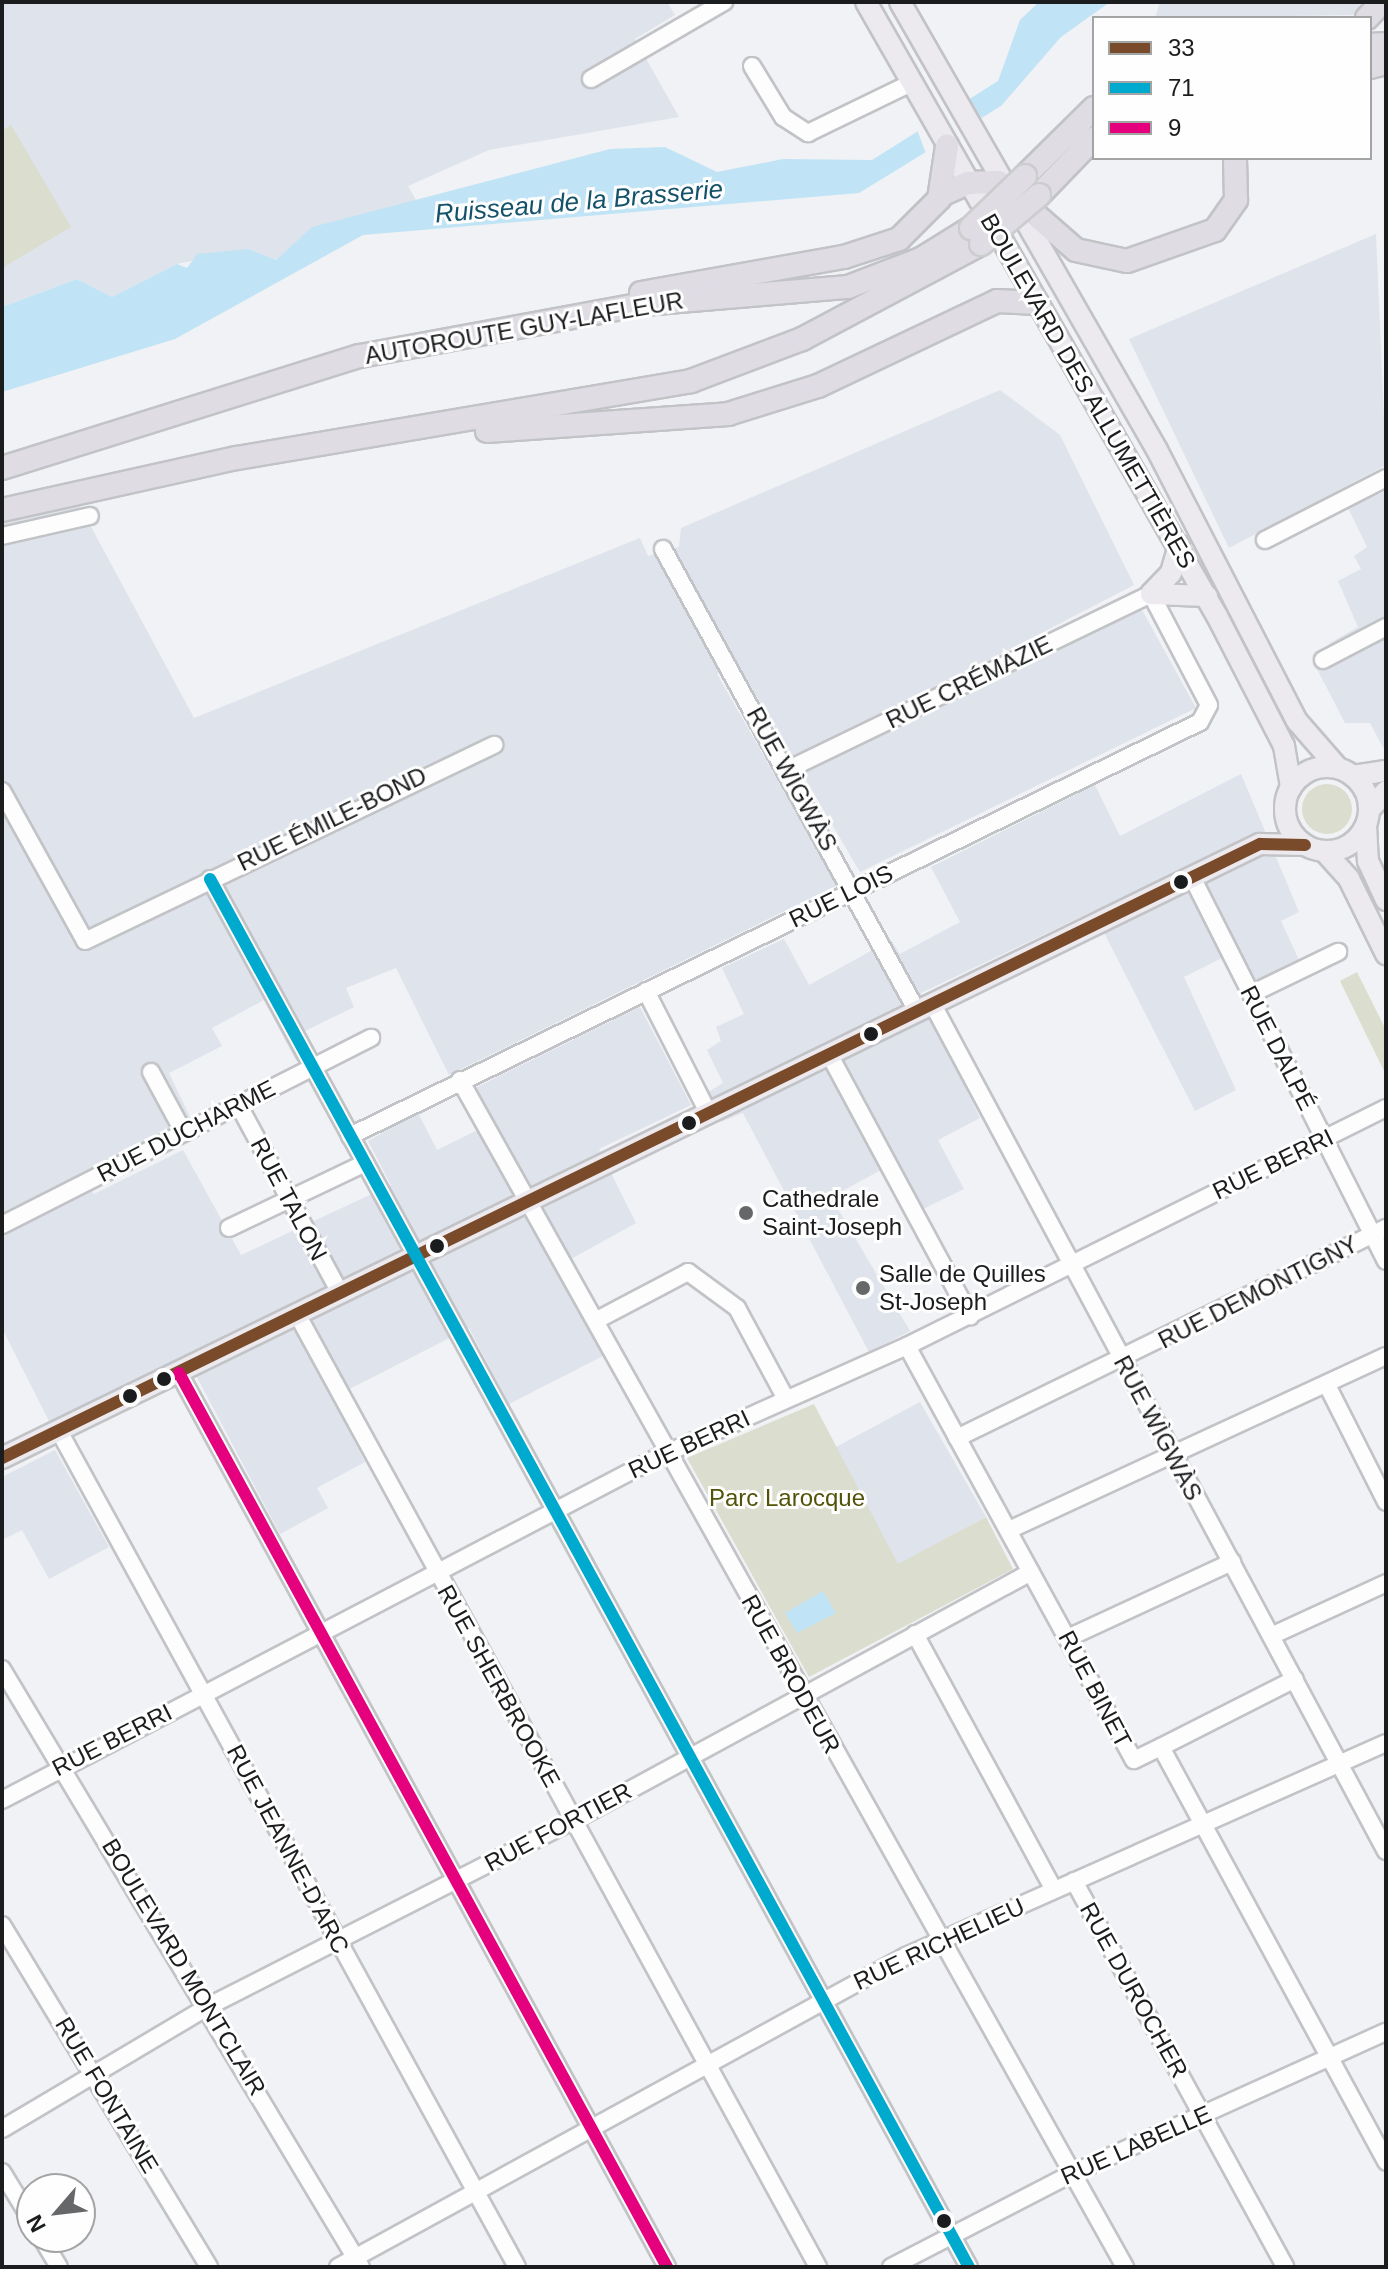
<!DOCTYPE html>
<html>
<head>
<meta charset="utf-8">
<style>
	body { margin:0 }
	#map { position:relative; width:1388px; height:2269px; overflow:hidden; background:#f0f2f5; font-family:Helvetica,sans-serif }
	div>[style] { position:absolute }
	[style*='--x'] { left:calc(var(--x)*1px); top:calc(var(--y)*1px); width:calc(var(--w)*1px); rotate:calc(var(--a)*1deg) }
	.built>* { inset:0; background:#dfe3eb }
	.green>* { inset:0; background:#dbddce }
	.round { border-radius:50% }
	.water>* { inset:0; background:#c0e4f5 }
	.pier>* { inset:0; background:#f0f2f5 }
	.roads { filter:drop-shadow(2px 0 #c2c3c6) drop-shadow(-2px 0 #c2c3c6) drop-shadow(0 2px #c2c3c6) drop-shadow(0 -2px #c2c3c6) }
	.minor>* { height:16px; margin:-8px; padding:0 8px; transform-origin:8px; border-radius:8px; background:#fdfdfe }
	.major>* { height:20px; margin:-10px; padding:0 10px; transform-origin:10px; border-radius:10px; background:#eceaef }
	.major>.ring { margin:-10px; padding:0; box-sizing:content-box; background:none; border:20px solid #eceaef; border-radius:50% }
	.highway>* { height:22px; margin:-11px; padding:0 11px; transform-origin:11px; border-radius:11px; background:#dfdce4 }
	.bridges { filter:drop-shadow(2px 0 #cccdce) drop-shadow(-2px 0 #cccdce) drop-shadow(0 2px #cccdce) drop-shadow(0 -2px #cccdce) }
	.highway-bridge>* { height:22px; margin:-11px; padding:0 11px; transform-origin:11px; border-radius:11px; background:#dfdce4 }
	.bus-1>* { height:12px; margin:-6px; padding:0 6px; transform-origin:6px; border-radius:6px; background:#7a4b2a }
	.bus-2>* { height:12px; margin:-6px; padding:0 6px; transform-origin:6px; border-radius:6px; background:#00a9ce }
	.bus-3>* { height:12px; margin:-6px; padding:0 6px; transform-origin:6px; border-radius:6px; background:#e5007d }
	.dots>* { width:22px; height:22px; translate:-50% -50%; box-sizing:border-box; border:4px solid #fefefe; border-radius:50% }
	span { translate:-50% -50%; white-space:nowrap; text-align:center; line-height:1.15; -webkit-text-stroke:6px #fefefe; paint-order:stroke }
	.street-label { font-size:24px; color:#1b1c1e }
	.poi-label { font-size:24px; color:#1b1c1e }
	.left { translate:0 -50%; text-align:left }
	.park-label { font-size:24px; color:#525308 }
	.water-label { font-size:26px; color:#135269; font-style:italic }
	.frame { position:absolute; inset:0; border:4px solid #1b1c1e; pointer-events:none }
	.legend { position:absolute; left:1092px; top:16px; width:280px; height:144px; box-sizing:border-box; background:#fefefe; border:2px solid #a3a4a4; margin:0; padding:10px 14px; list-style:none; font-size:24px; color:#1b1c1e }
	.legend li { display:flex; align-items:center; gap:16px; height:40px }
	.legend b { width:40px; border:2px solid #a3a4a4 }
	.north { position:absolute; left:16px; top:2173px; width:80px; height:80px; box-sizing:border-box; background:#fefefe; border:2px solid #a3a4a4; border-radius:50%; rotate:242deg; font-size:22px; font-weight:700; line-height:32px; text-align:center; color:#1b1c1e }
	.north::after { content:''; display:block; margin:auto; width:28px; height:36px; background:#666769; clip-path:polygon(50% 0,100% 100%,50% 72%,0 100%) }
</style>
</head>
<body>
<div id="map">
	<div class="built">
		<div style="clip-path:polygon(2px 2px,667px 2px,675px 15px,635px 39px,679px 117px,489px 150px,408px 186px,419px 205px,313px 227px,276px 260px,249px 249px,177px 264px,112px 297px,77px 279px,2px 307px)"></div>
		<div style="clip-path:polygon(1160px 2px,1361px 2px,1354px 15px,1155px 18px)"></div>
		<div style="clip-path:polygon(1376px 234px,1386px 465px,1229px 548px,1129px 339px)"></div>
		<div style="clip-path:polygon(1000px 390px,1060px 435px,1134px 585px,976px 667px,985px 686px,1141px 608px,1196px 708px,860px 872px,737px 663px,717px 674px,838px 885px,449px 1075px,396px 968px,346px 988px,354px 1007px,303px 1032px,313px 1052px,296px 1061px,264px 1000px,212px 1028px,222px 1046px,169px 1073px,191px 1119px,87px 1183px,94px 1194px,183px 1150px,241px 1255px,391px 1185px,368px 1141px,418px 1113px,437px 1150px,492px 1123px,475px 1088px,640px 1007px,691px 1105px,599px 1149px,636px 1223px,560px 1265px,605px 1355px,509px 1404px,469px 1328px,332px 1398px,365px 1462px,317px 1488px,328px 1508px,280px 1534px,192px 1368px,55px 1433px,2px 1328px,2px 519px,75px 497px,194px 718px,640px 538px,648px 556px,679px 547px,681px 528px)"></div>
		<div style="clip-path:polygon(1386px 491px,1386px 753px,1370px 723px,1345px 723px,1316px 667px,1330px 643px,1358px 627px,1338px 581px,1361px 569px,1354px 556px,1367px 547px,1348px 508px)"></div>
		<div style="clip-path:polygon(1241px 774px,1299px 912px,1281px 921px,1299px 960px,1239px 989px,1222px 958px,1184px 977px,1236px 1090px,1195px 1111px,1093px 911px,921px 993px,980px 1118px,938px 1140px,964px 1189px,921px 1210px,896px 1162px,831px 1197px,910px 1331px,869px 1352px,743px 1113px,721px 1122px,707px 1093px,723px 1083px,707px 1050px,721px 1041px,716px 1027px,744px 1014px,722px 968px,784px 939px,809px 985px,891px 940px,900px 954px,960px 922px,931px 867px,1095px 785px,1120px 836px)"></div>
		<div style="clip-path:polygon(920px 1402px,986px 1517px,898px 1565px,836px 1447px)"></div>
		<div style="clip-path:polygon(55px 1450px,109px 1547px,49px 1579px,22px 1530px,2px 1540px,2px 1477px)"></div>
	</div>
	<div class="green">
		<div style="clip-path:polygon(11px 125px,71px 227px,2px 268px,2px 131px)"></div>
		<div class="round" style="left:1302px;top:784px;width:50px;height:50px"></div>
		<div style="clip-path:polygon(1357px 972px,1386px 1030px,1386px 1075px,1340px 981px)"></div>
		<div style="clip-path:polygon(814px 1404px,898px 1564px,986px 1517px,1013px 1569px,809px 1677px,687px 1458px)"></div>
	</div>
	<div class="water">
		<div style="clip-path:polygon(1039px 2px,1110px 2px,1061px 37px,1001px 106px,859px 193px,363px 235px,175px 339px,2px 392px,2px 307px,77px 279px,112px 297px,177px 264px,187px 268px,197px 254px,249px 249px,276px 260px,312px 227px,610px 149px,665px 147px,717px 172px,783px 159px,872px 160px,998px 81px,1020px 20px)"></div>
		<div style="clip-path:polygon(823px 1591px,836px 1613px,797px 1633px,785px 1613px)"></div>
	</div>
	<div class="pier">
		<div style="clip-path:polygon(967px 95px,984px 122px,928px 159px,916px 127px)"></div>
	</div>
	<div class="roads">
		<div class="minor">
			<div style="--x:752;--y:66;--w:60;--a:58.7"></div>
			<div style="--x:783;--y:117;--w:30;--a:33"></div>
			<div style="--x:808;--y:133;--w:114;--a:-25.9"></div>
			<div style="--x:591;--y:79;--w:154;--a:-30.1"></div>
			<div style="--x:2;--y:536;--w:90;--a:-12.8"></div>
			<div style="--x:1265;--y:540;--w:136;--a:-27.1"></div>
			<div style="--x:663;--y:549;--w:527;--a:61.2"></div>
			<div style="--x:1323;--y:660;--w:71;--a:-27.6"></div>
			<div style="--x:2;--y:791;--w:171;--a:61"></div>
			<div style="--x:85;--y:941;--w:454;--a:-25.6"></div>
			<div style="--x:1192;--y:877;--w:430;--a:63.2"></div>
			<div style="--x:210;--y:879;--w:1582;--a:61.33"></div>
			<div style="--x:646;--y:991;--w:136;--a:62.9"></div>
			<div style="--x:1251;--y:994;--w:97;--a:-25.8"></div>
			<div style="--x:932;--y:1003;--w:962;--a:61.84"></div>
			<div style="--x:829;--y:1054;--w:298;--a:61.7"></div>
			<div style="--x:151;--y:1072;--w:69;--a:61.6"></div>
			<div style="--x:460;--y:1080;--w:1361;--a:60.74"></div>
			<div style="--x:238;--y:1104;--w:215;--a:61.6"></div>
			<div style="--x:350;--y:1136;--w:945;--a:-25.97"></div>
			<div style="--x:1200;--y:722;--w:19;--a:-62"></div>
			<div style="--x:1209;--y:705;--w:125;--a:-117.6"></div>
			<div style="--x:1151;--y:594;--w:404;--a:154.2"></div>
			<div style="--x:2;--y:1225;--w:414;--a:-26.9"></div>
			<div style="--x:229;--y:1228;--w:151;--a:-25.5"></div>
			<div style="--x:297;--y:1314;--w:1086;--a:61.33"></div>
			<div style="--x:597;--y:1320;--w:103;--a:-27.8"></div>
			<div style="--x:688;--y:1272;--w:61;--a:36.3"></div>
			<div style="--x:737;--y:1308;--w:103;--a:61.7"></div>
			<div style="--x:907;--y:1346;--w:472;--a:61.3"></div>
			<div style="--x:1134;--y:1760;--w:30;--a:-26"></div>
			<div style="--x:1161;--y:1747;--w:472;--a:61.5"></div>
			<div style="--x:179;--y:1373;--w:1019;--a:61.37"></div>
			<div style="--x:1327;--y:1385;--w:131;--a:63.2"></div>
			<div style="--x:59;--y:1431;--w:953;--a:61.28"></div>
			<div style="--x:957;--y:1438;--w:478;--a:-26.1"></div>
			<div style="--x:1009;--y:1530;--w:415;--a:-24.8"></div>
			<div style="--x:915;--y:1634;--w:291;--a:61.5"></div>
			<div style="--x:1271;--y:1636;--w:127;--a:-24.7"></div>
			<div style="--x:1068;--y:1638;--w:181;--a:-24.9"></div>
			<div style="--x:2;--y:1669;--w:697;--a:59.02"></div>
			<div style="--x:1161;--y:1747;--w:150;--a:-26.9"></div>
			<div style="--x:2;--y:1800;--w:742;--a:-27.6"></div>
			<div style="--x:660;--y:1456;--w:270;--a:-24"></div>
			<div style="--x:907;--y:1346;--w:535;--a:-26.42"></div>
			<div style="--x:1074;--y:1881;--w:440;--a:61.3"></div>
			<div style="--x:2;--y:1925;--w:400;--a:58.8"></div>
			<div style="--x:2;--y:2129;--w:241;--a:-30.7"></div>
			<div style="--x:209;--y:2006;--w:416;--a:-27"></div>
			<div style="--x:580;--y:1817;--w:513;--a:-28.51"></div>
			<div style="--x:2;--y:2172;--w:57;--a:58.5"></div>
			<div style="--x:41;--y:2237;--w:35;--a:59"></div>
			<div style="--x:338;--y:2267;--w:648;--a:-28.7"></div>
			<div style="--x:906;--y:1956;--w:525;--a:-23.93"></div>
			<div style="--x:891;--y:2267;--w:205;--a:-27.3"></div>
			<div style="--x:1073;--y:2173;--w:343;--a:-24.3"></div>
		</div>
		<div class="major">
			<div style="--x:866;--y:2;--w:707;--a:60.25"></div>
			<div style="--x:1217;--y:616;--w:146;--a:62.7"></div>
			<div style="--x:1284;--y:746;--w:42;--a:80.3"></div>
			<div style="--x:900;--y:2;--w:516;--a:60.16"></div>
			<div style="--x:1157;--y:450;--w:305;--a:62.7"></div>
			<div style="--x:1297;--y:721;--w:62;--a:48.9"></div>
			<div style="--x:1179;--y:545;--w:29;--a:106"></div>
			<div style="--x:1171;--y:573;--w:29;--a:134"></div>
			<div style="--x:1151;--y:594;--w:56;--a:2"></div>
			<div class="ring" style="left:1285px;top:767px;width:64px;height:64px"></div>
			<div style="--x:1353;--y:776;--w:33;--a:-9"></div>
			<div style="--x:1370;--y:809;--w:24;--a:-48"></div>
			<div style="--x:1366;--y:825;--w:36;--a:87"></div>
			<div style="--x:1368;--y:861;--w:43;--a:65.2"></div>
			<div style="--x:1325;--y:852;--w:36;--a:48"></div>
			<div style="--x:1349;--y:879;--w:84;--a:63.7"></div>
			<div style="--x:2;--y:1458;--w:1400;--a:-26.02"></div>
			<div style="--x:1260;--y:844;--w:45;--a:1.3"></div>
		</div>
		<div class="highway">
			<div style="--x:1367;--y:18;--w:22;--a:-47"></div>
			<div style="--x:1370;--y:45;--w:16;--a:-4"></div>
			<div style="--x:1370;--y:67;--w:16;--a:-14"></div>
			<div style="--x:1025;--y:176;--w:97;--a:-44.6"></div>
			<div style="--x:941;--y:195;--w:30;--a:-24"></div>
			<div style="--x:968;--y:183;--w:30;--a:-2"></div>
			<div style="--x:998;--y:182;--w:103;--a:41.1"></div>
			<div style="--x:1076;--y:250;--w:52;--a:12.2"></div>
			<div style="--x:1127;--y:261;--w:93;--a:-19.4"></div>
			<div style="--x:1215;--y:230;--w:37;--a:-55"></div>
			<div style="--x:1236;--y:200;--w:42;--a:-91.4"></div>
			<div style="--x:1039;--y:195;--w:79;--a:-46"></div>
			<div style="--x:641;--y:293;--w:206;--a:-10.1"></div>
			<div style="--x:844;--y:257;--w:58;--a:-18.1"></div>
			<div style="--x:899;--y:239;--w:57;--a:-45"></div>
			<div style="--x:939;--y:199;--w:54;--a:-81.4"></div>
			<div style="--x:487;--y:431;--w:242;--a:-4"></div>
			<div style="--x:728;--y:414;--w:94;--a:-17.3"></div>
			<div style="--x:818;--y:386;--w:198;--a:-25.4"></div>
			<div style="--x:997;--y:301;--w:40;--a:2.9"></div>
			<div style="--x:2;--y:468;--w:375;--a:-17.4"></div>
			<div style="--x:360;--y:356;--w:289;--a:-10.4"></div>
			<div style="--x:644;--y:304;--w:205;--a:-4.8"></div>
			<div style="--x:848;--y:287;--w:78;--a:-21"></div>
			<div style="--x:921;--y:259;--w:59;--a:-31.8"></div>
			<div style="--x:2;--y:510;--w:241;--a:-12.5"></div>
			<div style="--x:237;--y:458;--w:460;--a:-9.6"></div>
			<div style="--x:691;--y:381;--w:119;--a:-20.7"></div>
			<div style="--x:802;--y:339;--w:203;--a:-28"></div>
		</div>
	</div>
	<div class="bridges">
		<div class="highway-bridge">
			<div style="--x:971;--y:228;--w:75;--a:-43.9"></div>
			<div style="--x:981;--y:244;--w:76;--a:-40.2"></div>
		</div>
	</div>
	<div class="bus-1">
		<div style="--x:2;--y:1458;--w:1400;--a:-26.02"></div>
		<div style="--x:1260;--y:844;--w:45;--a:1.3"></div>
	</div>
	<div class="bus-2">
		<div style="--x:210;--y:879;--w:1582;--a:61.33"></div>
	</div>
	<div class="bus-3">
		<div style="--x:179;--y:1373;--w:1019;--a:61.37"></div>
	</div>
	<div class="dots">
		<div style="left:1181px;top:882px;background:#1b1c1e"></div>
		<div style="left:871px;top:1034px;background:#1b1c1e"></div>
		<div style="left:689px;top:1123px;background:#1b1c1e"></div>
		<div style="left:746px;top:1213px;background:#666769"></div>
		<div style="left:437px;top:1246px;background:#1b1c1e"></div>
		<div style="left:863px;top:1288px;background:#666769"></div>
		<div style="left:164px;top:1379px;background:#1b1c1e"></div>
		<div style="left:130px;top:1396px;background:#1b1c1e"></div>
		<div style="left:944px;top:2221px;background:#1b1c1e"></div>
	</div>
	<div class="street-label">
		<span style="left:524px;top:328px;rotate:-10deg">AUTOROUTE GUY-LAFLEUR</span>
		<span style="left:1088px;top:391px;rotate:60deg">BOULEVARD DES ALLUMETTIÈRES</span>
		<span style="left:969px;top:682px;rotate:-26deg">RUE CRÉMAZIE</span>
		<span style="left:792px;top:779px;rotate:61deg">RUE WÌGWÀS</span>
		<span style="left:332px;top:819px;rotate:-26deg">RUE ÉMILE-BOND</span>
		<span style="left:841px;top:896px;rotate:-26deg">RUE LOIS</span>
		<span style="left:1278px;top:1048px;rotate:63deg">RUE DALPÉ</span>
		<span style="left:186px;top:1131px;rotate:-27deg">RUE DUCHARME</span>
		<span style="left:1273px;top:1164px;rotate:-26deg">RUE BERRI</span>
		<span style="left:289px;top:1199px;rotate:62deg">RUE TALON</span>
		<span style="left:1258px;top:1292px;rotate:-27deg">RUE DEMONTIGNY</span>
		<span style="left:1158px;top:1428px;rotate:62deg">RUE WÌGWÀS</span>
		<span style="left:689px;top:1444px;rotate:-25deg">RUE BERRI</span>
		<span style="left:791px;top:1674px;rotate:61deg">RUE BRODEUR</span>
		<span style="left:499px;top:1686px;rotate:61deg">RUE SHERBROOKE</span>
		<span style="left:1095px;top:1689px;rotate:62deg">RUE BINET</span>
		<span style="left:112px;top:1740px;rotate:-27deg">RUE BERRI</span>
		<span style="left:558px;top:1827px;rotate:-28deg">RUE FORTIER</span>
		<span style="left:288px;top:1849px;rotate:62deg">RUE JEANNE-D'ARC</span>
		<span style="left:939px;top:1944px;rotate:-25deg">RUE RICHELIEU</span>
		<span style="left:184px;top:1967px;rotate:59deg">BOULEVARD MONTCLAIR</span>
		<span style="left:1134px;top:1990px;rotate:61deg">RUE DUROCHER</span>
		<span style="left:107px;top:2095px;rotate:59deg">RUE FONTAINE</span>
		<span style="left:1136px;top:2145px;rotate:-24deg">RUE LABELLE</span>
	</div>
	<div class="poi-label">
		<span class="left" style="left:762px;top:1213px">Cathedrale<br>Saint-Joseph</span>
		<span class="left" style="left:879px;top:1288px">Salle de Quilles<br>St-Joseph</span>
	</div>
	<div class="park-label">
		<span style="left:787px;top:1498px">Parc Larocque</span>
	</div>
	<div class="water-label">
		<span style="left:579px;top:202px;rotate:-5deg">Ruisseau de la Brasserie</span>
	</div>
	<div class="frame"></div>
	<ul class="legend">
	<li><b style="height:10px;background:#7a4b2a"></b>33</li>
	<li><b style="height:10px;background:#00a9ce"></b>71</li>
	<li><b style="height:10px;background:#e5007d"></b>9</li>
	</ul>
	<div class="north">N</div>
</div>
</body>
</html>
